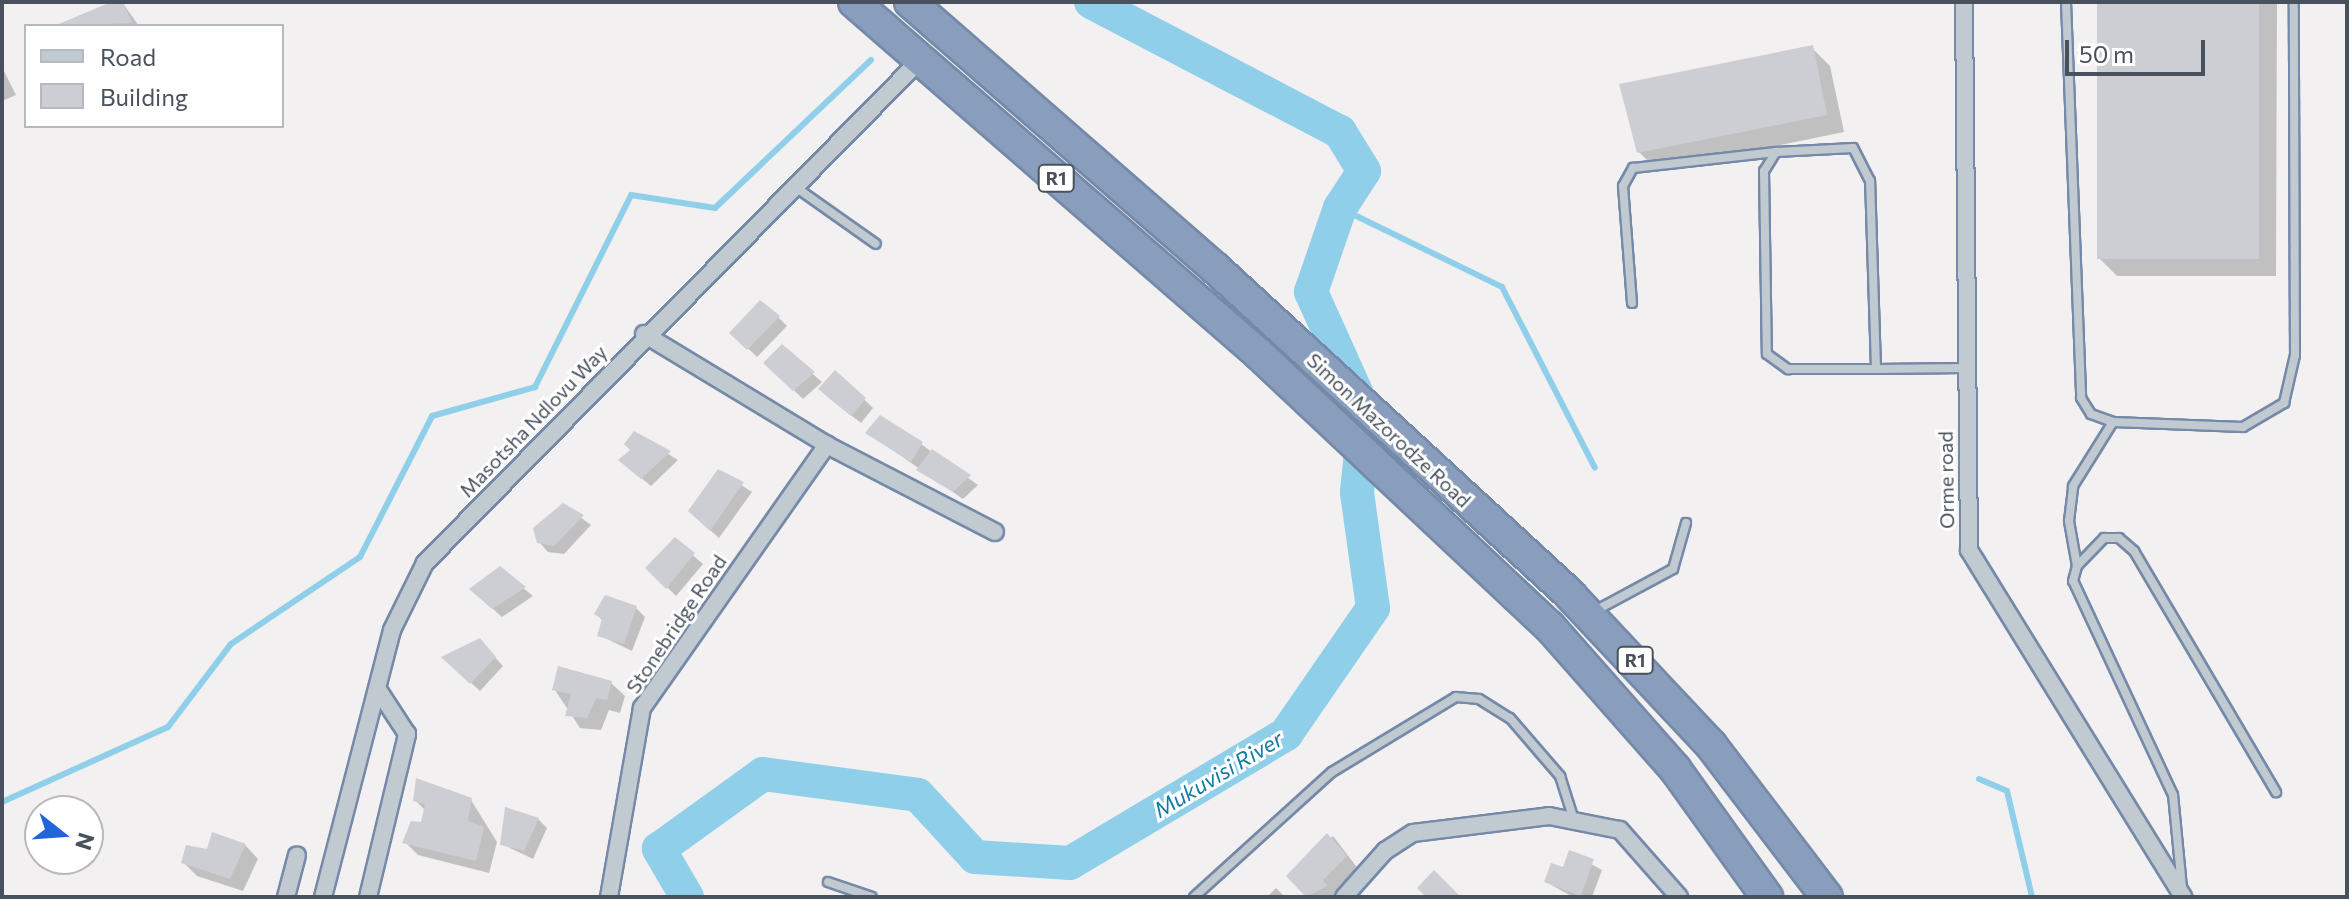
<!DOCTYPE html>
<html>
<head>
<meta charset="utf-8">
<style>
	body { margin:0 }
	#map { position:relative; width:2349px; height:899px; overflow:hidden; background:#f2f0f0; font-family:Commissioner,sans-serif }
	div>[style] { position:absolute }
	[style*='--x'] { left:calc(var(--x)*1px); top:calc(var(--y)*1px); width:calc(var(--w)*1px); rotate:calc(var(--a)*1deg) }
	.shadow>* { inset:0; background:#0003 }
	.stream>* { height:6px; margin:-3px; padding:0 3px; transform-origin:3px; border-radius:3px; background:#8fcfe9 }
	.river>* { height:34px; margin:-17px; padding:0 17px; transform-origin:17px; border-radius:17px; background:#8fcfe9 }
	.building>* { inset:0; background:#cdced4 }
	.roads { filter:drop-shadow(2px 0 #7589a8) drop-shadow(-2px 0 #7589a8) drop-shadow(0 2px #7589a8) drop-shadow(0 -2px #7589a8) }
	.lane>* { height:8px; margin:-4px; padding:0 4px; transform-origin:4px; border-radius:4px; background:#c1c9d1 }
	.street>* { height:16px; margin:-8px; padding:0 8px; transform-origin:8px; border-radius:8px; background:#c1c9d1 }
	.highway>* { height:30px; margin:-15px; padding:0 15px; transform-origin:15px; border-radius:15px; background:#899ebc }
	span { translate:-50% -50%; white-space:nowrap; text-align:center; line-height:1.15; -webkit-text-stroke:6px #fff; paint-order:stroke }
	.shield-label span { padding:2px 6px; background:#fff; border:2px solid; border-radius:6px; -webkit-text-stroke-width:0 }
	.shield-label { font-size:18px; color:#48515c; font-weight:700 }
	.street-label { font-size:20px; color:#48515c }
	.water-label { font-size:22px; color:#127ba5; font-style:italic }
	.frame { position:absolute; inset:0; border:4px solid #48515c; pointer-events:none }
	.legend { position:absolute; left:24px; top:24px; width:260px; height:104px; box-sizing:border-box; background:#fff; border:2px solid #b6b9be; margin:0; padding:10px 14px; list-style:none; font-size:24px; color:#48515c }
	.legend li { display:flex; align-items:center; gap:16px; height:40px }
	.legend b { width:40px; border:2px solid #b6b9be }
	.north { position:absolute; left:24px; top:795px; width:80px; height:80px; box-sizing:border-box; background:#fff; border:2px solid #b6b9be; border-radius:50%; rotate:107deg; font-size:22px; font-weight:700; line-height:32px; text-align:center; color:#48515c }
	.north::after { content:''; display:block; margin:auto; width:28px; height:36px; background:#2164db; clip-path:polygon(50% 0,100% 100%,50% 72%,0 100%) }
	.scale { position:absolute; left:2065px; top:40px; width:140px; height:36px; box-sizing:border-box; border:4px solid #48515c; border-top:0; padding-left:10px; font-size:24px; line-height:28px; white-space:nowrap; color:#48515c; -webkit-text-stroke:6px #fff; paint-order:stroke }
</style>
</head>
<body>
<div id="map">
	<div class="shadow">
		<div style="clip-path:polygon(122px 2px,139px 26px,59px 26px,116px 2px)"></div>
		<div style="clip-path:polygon(2099px 2px,2277px 2px,2276px 276px,2117px 276px,2099px 258px)"></div>
		<div style="clip-path:polygon(1812px 48px,1830px 66px,1844px 132px,1657px 170px,1639px 152px)"></div>
		<div style="clip-path:polygon(2px 67px,16px 95px,2px 101px)"></div>
		<div style="clip-path:polygon(778px 317px,787px 326px,757px 357px,732px 333px)"></div>
		<div style="clip-path:polygon(782px 347px,822px 382px,803px 399px,765px 363px)"></div>
		<div style="clip-path:polygon(836px 373px,873px 408px,861px 423px,829px 398px)"></div>
		<div style="clip-path:polygon(634px 433px,678px 460px,651px 486px,629px 468px)"></div>
		<div style="clip-path:polygon(868px 433px,921px 444px,978px 485px,963px 499px)"></div>
		<div style="clip-path:polygon(719px 471px,752px 492px,719px 538px,699px 520px)"></div>
		<div style="clip-path:polygon(564px 505px,591px 525px,564px 554px,548px 552px,539px 542px)"></div>
		<div style="clip-path:polygon(675px 540px,703px 564px,676px 596px,648px 568px)"></div>
		<div style="clip-path:polygon(500px 569px,533px 596px,502px 617px,481px 598px)"></div>
		<div style="clip-path:polygon(636px 608px,645px 617px,632px 651px,599px 635px,603px 621px,596px 614px)"></div>
		<div style="clip-path:polygon(488px 650px,503px 666px,480px 691px,444px 658px)"></div>
		<div style="clip-path:polygon(611px 683px,625px 696px,620px 713px,609px 710px,601px 730px,580px 728px,555px 690px)"></div>
		<div style="clip-path:polygon(415px 800px,471px 800px,497px 842px,489px 873px,418px 855px,405px 842px,423px 824px,426px 811px)"></div>
		<div style="clip-path:polygon(538px 819px,547px 828px,533px 859px,502px 844px)"></div>
		<div style="clip-path:polygon(1333px 836px,1359px 870px,1338px 897px,1308px 897px,1289px 876px)"></div>
		<div style="clip-path:polygon(245px 845px,258px 859px,243px 891px,197px 876px,183px 862px)"></div>
		<div style="clip-path:polygon(1571px 853px,1602px 870px,1592px 897px,1573px 897px,1546px 882px,1564px 870px)"></div>
		<div style="clip-path:polygon(1276px 888px,1285px 897px,1267px 897px)"></div>
	</div>
	<div class="stream">
		<div style="--x:1340;--y:208;--w:180;--a:26"></div>
		<div style="--x:1502;--y:287;--w:203;--a:62.8"></div>
		<div style="--x:1979;--y:779;--w:30;--a:23"></div>
		<div style="--x:2007;--y:791;--w:109;--a:76.7"></div>
		<div style="--x:2;--y:802;--w:182;--a:-24.3"></div>
		<div style="--x:168;--y:727;--w:104;--a:-52.8"></div>
		<div style="--x:231;--y:644;--w:156;--a:-34"></div>
		<div style="--x:360;--y:557;--w:158;--a:-62.9"></div>
		<div style="--x:432;--y:416;--w:107;--a:-15.7"></div>
		<div style="--x:535;--y:387;--w:215;--a:-63.4"></div>
		<div style="--x:631;--y:195;--w:85;--a:8.8"></div>
		<div style="--x:715;--y:208;--w:215;--a:-43.5"></div>
	</div>
	<div class="river">
		<div style="--x:687;--y:897;--w:56;--a:-120.3"></div>
		<div style="--x:659;--y:849;--w:128;--a:-35.8"></div>
		<div style="--x:763;--y:774;--w:156;--a:7.7"></div>
		<div style="--x:918;--y:795;--w:84;--a:47.4"></div>
		<div style="--x:975;--y:857;--w:95;--a:3.6"></div>
		<div style="--x:1070;--y:863;--w:252;--a:-30.8"></div>
		<div style="--x:1286;--y:734;--w:153;--a:-55.4"></div>
		<div style="--x:1373;--y:608;--w:117;--a:-97.9"></div>
		<div style="--x:1357;--y:492;--w:80;--a:-84.3"></div>
		<div style="--x:1365;--y:412;--w:132;--a:-114.2"></div>
		<div style="--x:1311;--y:292;--w:89;--a:-71"></div>
		<div style="--x:1340;--y:208;--w:44;--a:-57"></div>
		<div style="--x:1364;--y:171;--w:46;--a:-121.6"></div>
		<div style="--x:1340;--y:132;--w:281;--a:-152.4"></div>
	</div>
	<div class="building">
		<div style="clip-path:polygon(111px 2px,123px 2px,132px 23px,54px 26px)"></div>
		<div style="clip-path:polygon(2097px 2px,2259px 2px,2259px 259px,2097px 259px)"></div>
		<div style="clip-path:polygon(1813px 45px,1827px 115px,1637px 153px,1619px 84px)"></div>
		<div style="clip-path:polygon(760px 300px,780px 316px,747px 350px,729px 333px)"></div>
		<div style="clip-path:polygon(782px 344px,815px 372px,793px 391px,763px 363px)"></div>
		<div style="clip-path:polygon(835px 370px,866px 398px,851px 416px,818px 389px)"></div>
		<div style="clip-path:polygon(880px 415px,923px 442px,911px 462px,865px 433px)"></div>
		<div style="clip-path:polygon(634px 431px,671px 451px,641px 479px,618px 460px,630px 450px,624px 444px)"></div>
		<div style="clip-path:polygon(932px 449px,971px 475px,953px 492px,916px 470px)"></div>
		<div style="clip-path:polygon(718px 469px,744px 482px,710px 531px,688px 511px)"></div>
		<div style="clip-path:polygon(563px 503px,584px 515px,554px 546px,537px 543px,533px 528px)"></div>
		<div style="clip-path:polygon(675px 537px,695px 553px,666px 589px,645px 568px)"></div>
		<div style="clip-path:polygon(500px 566px,526px 587px,492px 609px,469px 589px)"></div>
		<div style="clip-path:polygon(605px 595px,637px 606px,624px 644px,597px 636px,602px 619px,594px 614px)"></div>
		<div style="clip-path:polygon(480px 638px,496px 657px,470px 684px,441px 657px)"></div>
		<div style="clip-path:polygon(558px 666px,612px 681px,607px 700px,596px 698px,587px 718px,565px 716px,571px 694px,552px 690px)"></div>
		<div style="clip-path:polygon(416px 778px,472px 798px,468px 821px,484px 827px,476px 861px,402px 843px,411px 821px,421px 822px,425px 804px,413px 801px)"></div>
		<div style="clip-path:polygon(505px 807px,539px 818px,524px 851px,500px 845px)"></div>
		<div style="clip-path:polygon(212px 832px,246px 844px,230px 879px,181px 863px,186px 845px,207px 849px)"></div>
		<div style="clip-path:polygon(1327px 833px,1347px 856px,1323px 880px,1327px 886px,1306px 897px,1286px 876px)"></div>
		<div style="clip-path:polygon(1569px 850px,1594px 859px,1581px 896px,1544px 882px,1551px 863px,1563px 867px)"></div>
		<div style="clip-path:polygon(1434px 870px,1461px 897px,1426px 897px,1417px 888px)"></div>
	</div>
	<div class="roads">
		<div class="lane">
			<div style="--x:2066;--y:2;--w:396;--a:87.8"></div>
			<div style="--x:2081;--y:398;--w:19;--a:58"></div>
			<div style="--x:2091;--y:414;--w:23;--a:20"></div>
			<div style="--x:2113;--y:422;--w:130;--a:2.2"></div>
			<div style="--x:2243;--y:427;--w:48;--a:-30.3"></div>
			<div style="--x:2284;--y:403;--w:49;--a:-77.1"></div>
			<div style="--x:2295;--y:355;--w:353;--a:-90.2"></div>
			<div style="--x:794;--y:186;--w:100;--a:35.3"></div>
			<div style="--x:1632;--y:303;--w:117;--a:-94.4"></div>
			<div style="--x:1623;--y:186;--w:21;--a:-61"></div>
			<div style="--x:1633;--y:168;--w:144;--a:-6.4"></div>
			<div style="--x:1876;--y:369;--w:188;--a:-91.8"></div>
			<div style="--x:1870;--y:181;--w:37;--a:-117"></div>
			<div style="--x:1853;--y:148;--w:77;--a:177"></div>
			<div style="--x:1776;--y:152;--w:22;--a:122"></div>
			<div style="--x:1764;--y:171;--w:183;--a:89.1"></div>
			<div style="--x:1767;--y:354;--w:26;--a:36"></div>
			<div style="--x:1788;--y:369;--w:88;--a:0"></div>
			<div style="--x:1876;--y:369;--w:89;--a:-0.6"></div>
			<div style="--x:2077;--y:566;--w:46;--a:-100.1"></div>
			<div style="--x:2069;--y:521;--w:35;--a:-83"></div>
			<div style="--x:2073;--y:486;--w:75;--a:-58"></div>
			<div style="--x:1593;--y:612;--w:91;--a:-28.3"></div>
			<div style="--x:1673;--y:569;--w:48;--a:-74.2"></div>
			<div style="--x:828;--y:882;--w:46;--a:18.8"></div>
			<div style="--x:2182;--y:888;--w:93;--a:-95.5"></div>
			<div style="--x:2173;--y:795;--w:236;--a:-115"></div>
			<div style="--x:2073;--y:581;--w:16;--a:-75"></div>
			<div style="--x:2077;--y:566;--w:39;--a:-46"></div>
			<div style="--x:2104;--y:538;--w:15;--a:0"></div>
			<div style="--x:2119;--y:538;--w:20;--a:41"></div>
			<div style="--x:2134;--y:551;--w:280;--a:59.5"></div>
			<div style="--x:1194;--y:897;--w:186;--a:-42.2"></div>
			<div style="--x:1332;--y:772;--w:145;--a:-31.2"></div>
			<div style="--x:1456;--y:697;--w:23;--a:5"></div>
			<div style="--x:1479;--y:699;--w:36;--a:32"></div>
			<div style="--x:1510;--y:718;--w:77;--a:49.2"></div>
			<div style="--x:1560;--y:776;--w:43;--a:72.4"></div>
		</div>
		<div class="street">
			<div style="--x:1964;--y:2;--w:548;--a:89.48"></div>
			<div style="--x:1969;--y:550;--w:408;--a:58.3"></div>
			<div style="--x:644;--y:334;--w:214;--a:31.2"></div>
			<div style="--x:827;--y:445;--w:189;--a:27.4"></div>
			<div style="--x:286;--y:897;--w:43;--a:-75.3"></div>
			<div style="--x:323;--y:897;--w:276;--a:-75.5"></div>
			<div style="--x:392;--y:630;--w:75;--a:-63.8"></div>
			<div style="--x:425;--y:563;--w:706;--a:-45.46"></div>
			<div style="--x:368;--y:897;--w:168;--a:-76.5"></div>
			<div style="--x:407;--y:734;--w:51;--a:-123.1"></div>
			<div style="--x:609;--y:897;--w:192;--a:-80.1"></div>
			<div style="--x:642;--y:708;--w:322;--a:-54.9"></div>
			<div style="--x:1344;--y:897;--w:62;--a:-48.3"></div>
			<div style="--x:1385;--y:851;--w:33;--a:-33"></div>
			<div style="--x:1413;--y:833;--w:137;--a:-7.1"></div>
			<div style="--x:1549;--y:816;--w:72;--a:11.2"></div>
			<div style="--x:1620;--y:830;--w:89;--a:48.6"></div>
		</div>
		<div class="highway">
			<div style="--x:854;--y:2;--w:537;--a:41"></div>
			<div style="--x:1259;--y:354;--w:398;--a:43.2"></div>
			<div style="--x:1549;--y:626;--w:191;--a:48.6"></div>
			<div style="--x:1675;--y:769;--w:158;--a:54.3"></div>
			<div style="--x:910;--y:2;--w:405;--a:41.1"></div>
			<div style="--x:1215;--y:268;--w:483;--a:42.6"></div>
			<div style="--x:1570;--y:595;--w:206;--a:46.8"></div>
			<div style="--x:1711;--y:745;--w:191;--a:52.7"></div>
		</div>
	</div>
	<div class="shield-label">
		<span style="left:1056px;top:178px">R1</span>
		<span style="left:1635px;top:660px">R1</span>
	</div>
	<div class="street-label">
		<span style="left:533px;top:421px;rotate:-46deg">Masotsha Ndlovu Way</span>
		<span style="left:1389px;top:430px;rotate:43deg">Simon Mazorodze Road</span>
		<span style="left:1946px;top:480px;rotate:-91deg">Orme road</span>
		<span style="left:676px;top:624px;rotate:-56deg">Stonebridge Road</span>
	</div>
	<div class="water-label">
		<span style="left:1218px;top:774px;rotate:-31deg">Mukuvisi River</span>
	</div>
	<div class="frame"></div>
	<ul class="legend">
	<li><b style="height:10px;background:#c1c9d1"></b>Road</li>
	<li><b style="height:22px;background:#cdced4"></b>Building</li>
	</ul>
	<div class="north">N</div>
	<div class="scale">50 m</div>
</div>
</body>
</html>
